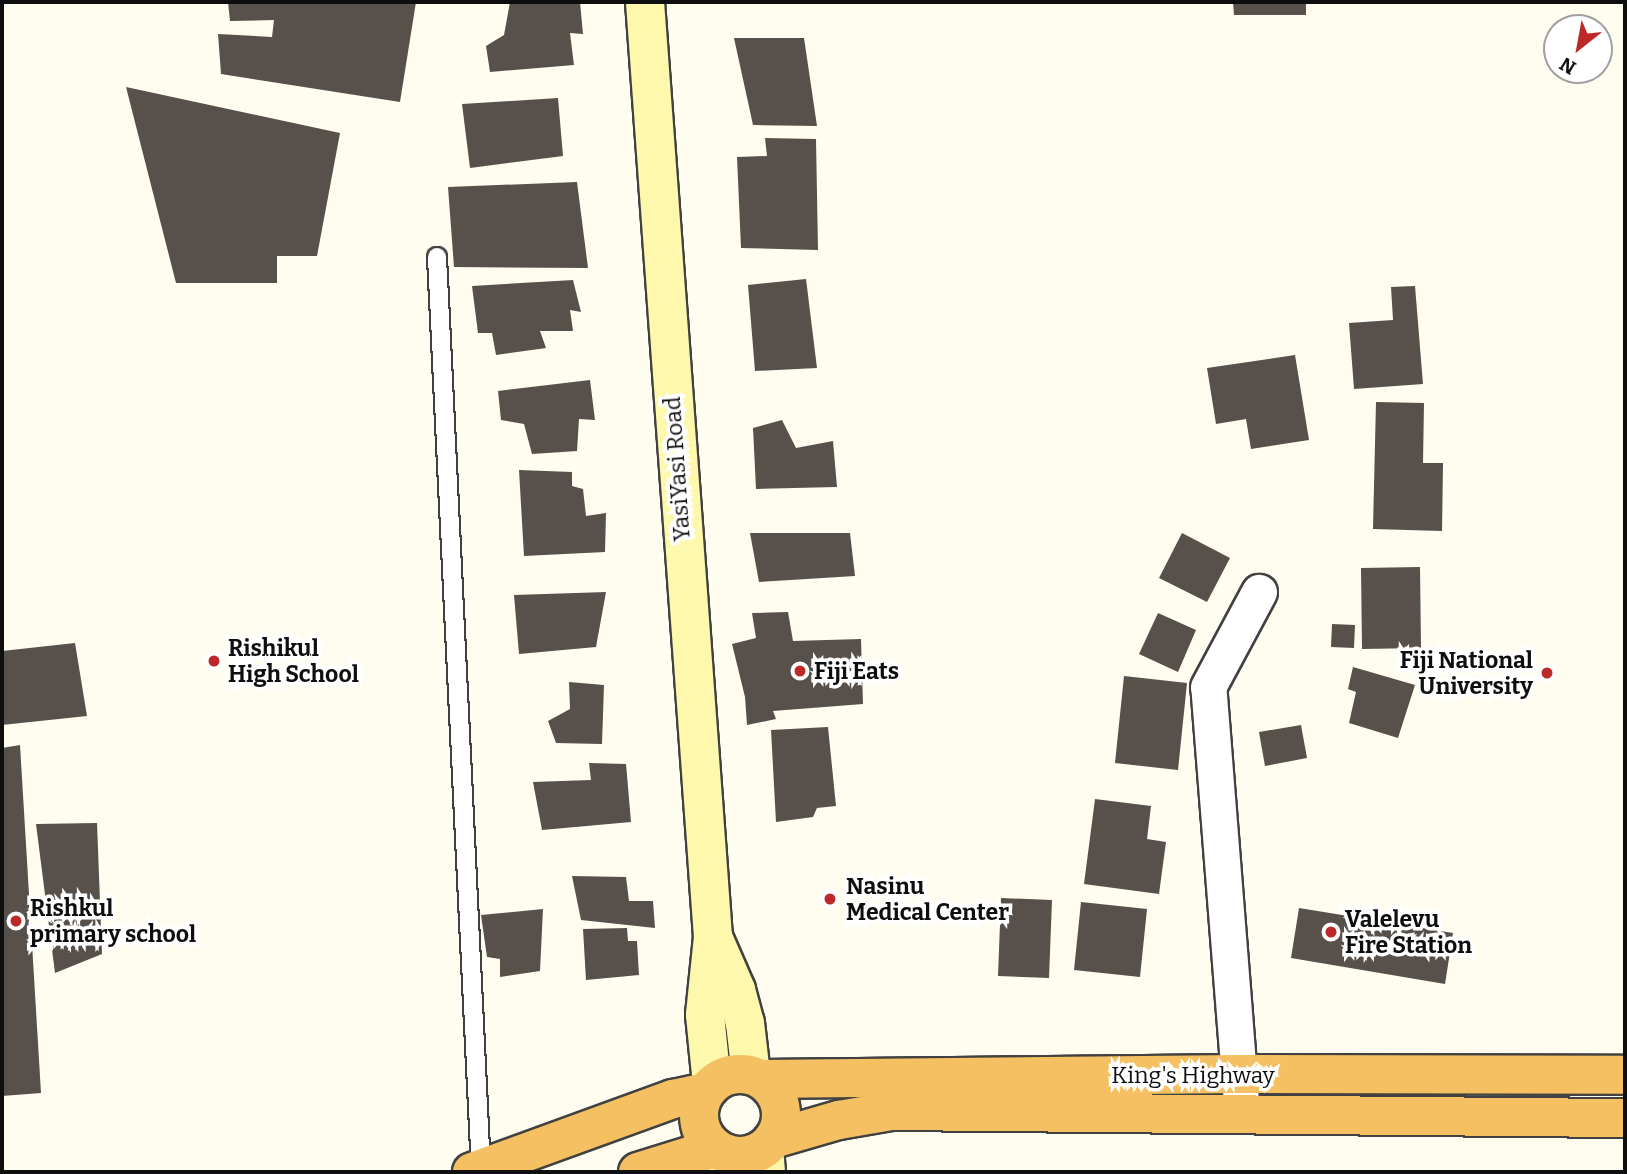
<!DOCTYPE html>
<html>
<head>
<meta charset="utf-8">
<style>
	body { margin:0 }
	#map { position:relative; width:1627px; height:1174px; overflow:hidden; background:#fffcf0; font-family:Bitter,serif }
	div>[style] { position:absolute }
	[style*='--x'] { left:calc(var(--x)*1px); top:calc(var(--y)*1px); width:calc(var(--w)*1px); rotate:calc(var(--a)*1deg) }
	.building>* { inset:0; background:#57504b }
	.roads { filter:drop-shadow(2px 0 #414141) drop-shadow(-2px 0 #414141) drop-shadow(0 2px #414141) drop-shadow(0 -2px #414141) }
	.service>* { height:18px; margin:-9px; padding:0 9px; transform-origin:9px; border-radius:9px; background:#fff }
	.minor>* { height:35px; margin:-17.5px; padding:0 17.5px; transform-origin:17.5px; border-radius:17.5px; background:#fff }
	.secondary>* { height:38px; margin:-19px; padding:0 19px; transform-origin:19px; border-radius:19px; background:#fdf8ac }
	.trunk>* { height:38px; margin:-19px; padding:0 19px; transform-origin:19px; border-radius:19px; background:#f4c062 }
	.trunk>.ring { margin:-19px; padding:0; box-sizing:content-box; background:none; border:38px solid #f4c062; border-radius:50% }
	.dots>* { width:19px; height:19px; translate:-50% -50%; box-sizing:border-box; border:4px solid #fff; border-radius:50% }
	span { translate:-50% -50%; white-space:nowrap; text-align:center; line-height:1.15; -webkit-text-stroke:7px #fff; paint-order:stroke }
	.street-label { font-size:23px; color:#0e0e0e }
	.poi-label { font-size:23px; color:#0e0e0e; font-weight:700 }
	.left { translate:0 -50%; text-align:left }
	.right { translate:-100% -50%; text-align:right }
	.frame { position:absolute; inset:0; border:4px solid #0e0e0e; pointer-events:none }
	.north { position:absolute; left:1543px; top:14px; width:70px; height:70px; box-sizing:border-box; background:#fff; border:2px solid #9f9f9f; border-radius:50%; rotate:211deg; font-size:19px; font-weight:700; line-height:28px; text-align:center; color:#0e0e0e }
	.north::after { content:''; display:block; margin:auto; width:24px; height:32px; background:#bd2829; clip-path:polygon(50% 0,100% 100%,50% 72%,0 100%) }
</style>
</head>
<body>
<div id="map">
	<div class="building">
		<div style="clip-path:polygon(228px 2px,416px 2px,400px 102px,221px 74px,218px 34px,272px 37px,274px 20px,230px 21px)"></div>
		<div style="clip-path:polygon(510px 2px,580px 2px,583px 34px,570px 33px,574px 65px,490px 72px,486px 46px,504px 35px)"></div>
		<div style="clip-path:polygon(1233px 2px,1306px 2px,1306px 15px,1234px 15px)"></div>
		<div style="clip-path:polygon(734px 38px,804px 38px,817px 126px,753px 125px)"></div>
		<div style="clip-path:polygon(126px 87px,340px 133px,317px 256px,277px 256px,277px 283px,176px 283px)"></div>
		<div style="clip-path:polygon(558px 98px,563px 156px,470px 168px,462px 104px)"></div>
		<div style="clip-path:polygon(765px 138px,816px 139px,818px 250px,741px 248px,737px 157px,767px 156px)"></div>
		<div style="clip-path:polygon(577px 182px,588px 268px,454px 267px,448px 187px)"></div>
		<div style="clip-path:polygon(806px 279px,817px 368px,755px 371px,748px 285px)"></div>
		<div style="clip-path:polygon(573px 280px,581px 312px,570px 310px,573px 331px,540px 331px,546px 348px,496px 355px,492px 333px,478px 333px,472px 286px)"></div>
		<div style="clip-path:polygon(1415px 286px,1423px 384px,1354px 389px,1349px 323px,1393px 320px,1391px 287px)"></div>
		<div style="clip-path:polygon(1295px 355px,1309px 440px,1251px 449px,1246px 419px,1216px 424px,1207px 368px)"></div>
		<div style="clip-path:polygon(590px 380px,595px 420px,579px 419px,577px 451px,532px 454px,524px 424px,501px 420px,498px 391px)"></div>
		<div style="clip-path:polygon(1376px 402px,1424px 403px,1423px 463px,1443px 463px,1442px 531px,1373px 529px)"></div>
		<div style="clip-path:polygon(782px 420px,796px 448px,833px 441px,837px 487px,756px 489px,753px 428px)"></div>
		<div style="clip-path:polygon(519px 470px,572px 472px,572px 486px,583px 489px,586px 516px,606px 513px,605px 552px,524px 556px)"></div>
		<div style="clip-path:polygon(750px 533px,850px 533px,855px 576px,759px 582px)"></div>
		<div style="clip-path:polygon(1182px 533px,1230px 558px,1207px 602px,1159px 578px)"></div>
		<div style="clip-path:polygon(1420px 567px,1421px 648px,1362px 649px,1361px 568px)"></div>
		<div style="clip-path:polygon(606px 592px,596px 647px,519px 654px,514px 595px)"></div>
		<div style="clip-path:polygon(788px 612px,793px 641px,861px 639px,863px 704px,773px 711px,776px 719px,747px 725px,745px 697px,732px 644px,756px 638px,752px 613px)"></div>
		<div style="clip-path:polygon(1158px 613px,1196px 630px,1178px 672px,1139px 654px)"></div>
		<div style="clip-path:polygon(1332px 624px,1355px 625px,1354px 648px,1331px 647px)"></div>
		<div style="clip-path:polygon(75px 643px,87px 716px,2px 725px,2px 651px)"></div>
		<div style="clip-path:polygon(1353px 667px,1415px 685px,1398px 738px,1349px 723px,1356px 692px,1348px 689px)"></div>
		<div style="clip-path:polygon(1124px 676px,1187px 683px,1178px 770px,1115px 763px)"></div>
		<div style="clip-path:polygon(569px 682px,604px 685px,602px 744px,556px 743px,548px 721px,570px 709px)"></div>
		<div style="clip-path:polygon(1301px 725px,1307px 758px,1265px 766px,1259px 732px)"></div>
		<div style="clip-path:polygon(828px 727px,836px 806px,817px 808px,813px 817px,776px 822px,771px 730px)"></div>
		<div style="clip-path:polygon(20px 745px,41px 1093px,2px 1096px,2px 748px)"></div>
		<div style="clip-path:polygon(589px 763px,626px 764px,631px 822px,542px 830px,533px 782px,591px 780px)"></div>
		<div style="clip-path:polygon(1095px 799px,1151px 806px,1147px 839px,1166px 842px,1159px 894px,1084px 884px)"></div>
		<div style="clip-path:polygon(97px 823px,102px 954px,55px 973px,36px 824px)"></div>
		<div style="clip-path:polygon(572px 876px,626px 877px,629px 901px,653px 901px,655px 928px,581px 920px)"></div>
		<div style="clip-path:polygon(1001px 898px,1052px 900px,1049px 978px,998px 976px)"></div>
		<div style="clip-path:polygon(1081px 902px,1147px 909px,1140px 977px,1074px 970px)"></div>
		<div style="clip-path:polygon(1299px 908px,1453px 933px,1445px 984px,1291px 958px)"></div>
		<div style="clip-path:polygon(543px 909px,540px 971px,500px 977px,500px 959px,487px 957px,481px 915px)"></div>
		<div style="clip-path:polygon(627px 928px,628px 941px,637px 941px,639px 975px,586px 980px,583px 929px)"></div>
	</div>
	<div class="roads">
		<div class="service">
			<div style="--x:437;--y:257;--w:913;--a:87.24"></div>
		</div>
		<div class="minor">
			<div style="--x:1241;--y:1102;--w:416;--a:-94.5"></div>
			<div style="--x:1208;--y:687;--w:108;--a:-61.8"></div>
		</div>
		<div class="secondary">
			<div style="--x:645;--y:2;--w:937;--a:85.84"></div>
			<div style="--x:713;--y:937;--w:78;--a:95.9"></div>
			<div style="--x:705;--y:1015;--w:69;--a:84.2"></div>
			<div style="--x:713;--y:937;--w:58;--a:66.5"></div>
			<div style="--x:736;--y:990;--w:34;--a:75"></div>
			<div style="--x:745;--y:1023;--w:52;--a:83.4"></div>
			<div style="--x:764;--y:1149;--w:23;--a:85"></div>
			<div style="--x:726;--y:1172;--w:18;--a:-87"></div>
		</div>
		<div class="trunk">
			<div class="ring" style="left:699px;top:1074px;width:44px;height:44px"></div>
			<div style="--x:761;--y:1079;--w:478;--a:-0.6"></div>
			<div style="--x:1239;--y:1074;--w:386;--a:0.1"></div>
			<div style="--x:773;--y:1139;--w:69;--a:-16.1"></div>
			<div style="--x:839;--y:1120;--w:53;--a:-9.8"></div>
			<div style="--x:891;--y:1111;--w:734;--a:0.55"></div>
			<div style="--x:472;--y:1172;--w:214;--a:-20"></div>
			<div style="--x:673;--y:1099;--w:33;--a:-12"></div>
			<div style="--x:638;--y:1172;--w:81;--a:-17.3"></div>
		</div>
	</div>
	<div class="dots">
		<div style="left:214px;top:661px;background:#bd2829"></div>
		<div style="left:800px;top:671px;background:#bd2829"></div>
		<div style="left:1547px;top:673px;background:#bd2829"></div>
		<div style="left:830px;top:899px;background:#bd2829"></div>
		<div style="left:16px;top:921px;background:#bd2829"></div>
		<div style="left:1331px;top:932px;background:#bd2829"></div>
	</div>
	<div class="street-label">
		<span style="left:677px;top:469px;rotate:-94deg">YasiYasi Road</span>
		<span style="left:1193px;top:1075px">King's Highway</span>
	</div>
	<div class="poi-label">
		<span class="left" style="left:228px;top:661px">Rishikul<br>High School</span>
		<span class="right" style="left:1533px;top:673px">Fiji National<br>University</span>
		<span class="left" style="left:814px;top:671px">Fiji Eats</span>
		<span class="left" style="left:846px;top:899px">Nasinu<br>Medical Center</span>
		<span class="left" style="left:30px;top:921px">Rishkul<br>primary school</span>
		<span class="left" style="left:1345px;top:932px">Valelevu<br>Fire Station</span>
	</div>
	<div class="frame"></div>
	<div class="north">N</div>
</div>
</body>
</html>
